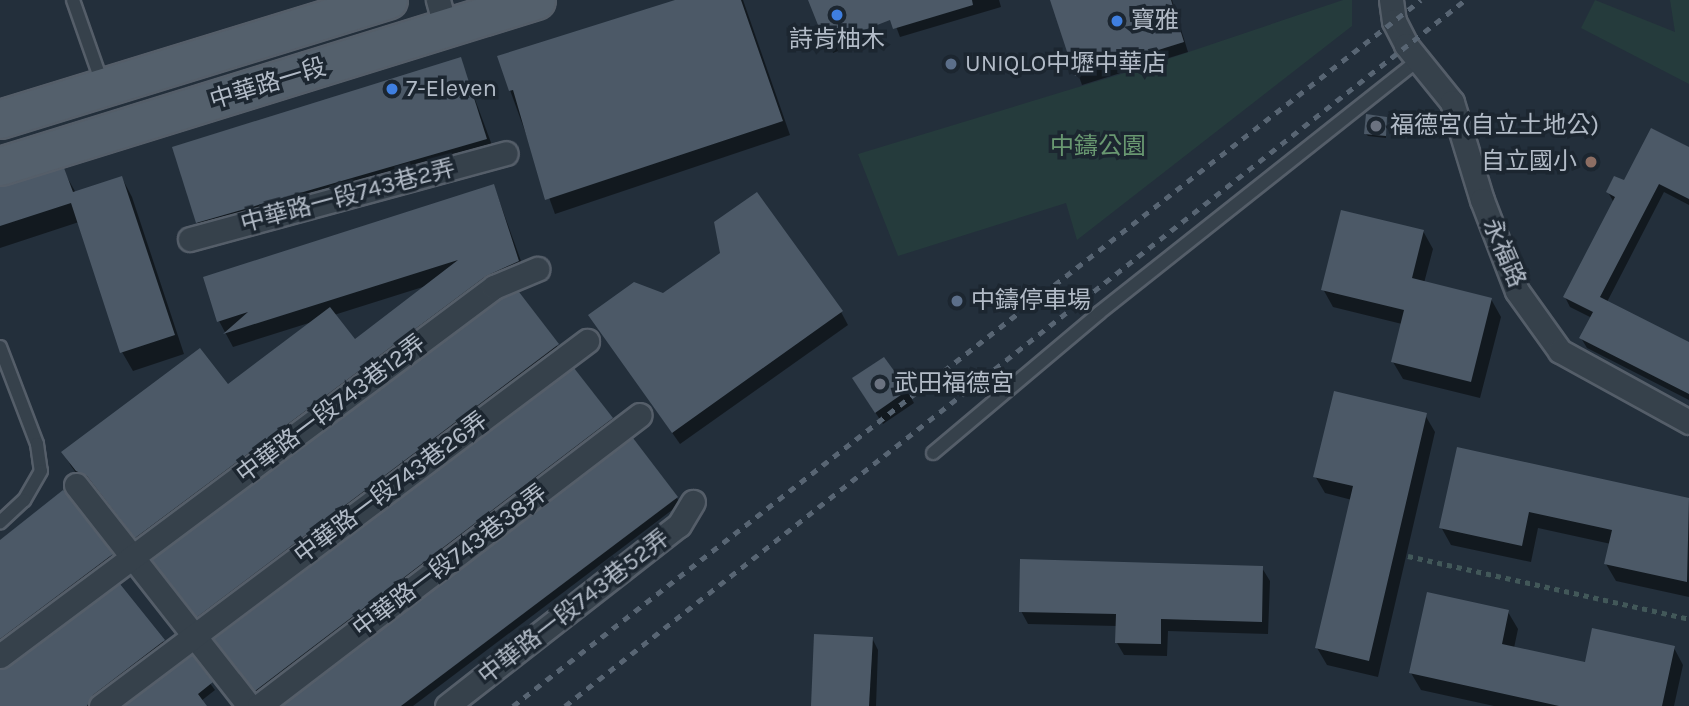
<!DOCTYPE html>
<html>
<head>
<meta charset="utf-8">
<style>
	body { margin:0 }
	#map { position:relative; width:1689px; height:706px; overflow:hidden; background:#232f3b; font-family:Karla,"Noto Sans TC",sans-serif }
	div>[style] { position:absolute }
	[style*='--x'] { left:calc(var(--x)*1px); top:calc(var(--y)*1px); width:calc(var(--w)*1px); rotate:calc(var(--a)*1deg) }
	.green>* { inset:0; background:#253b3c }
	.shadow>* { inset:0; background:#0007 }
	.building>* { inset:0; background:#4c5967 }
	.path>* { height:4.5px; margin-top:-2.25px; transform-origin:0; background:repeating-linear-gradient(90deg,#425859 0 5px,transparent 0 10px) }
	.roads { filter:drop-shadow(2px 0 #555e69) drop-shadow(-2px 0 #555e69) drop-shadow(0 2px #555e69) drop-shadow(0 -2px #555e69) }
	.lane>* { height:12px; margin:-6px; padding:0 6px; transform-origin:6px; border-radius:6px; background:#36414b }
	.street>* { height:23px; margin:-11.5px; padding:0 11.5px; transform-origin:11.5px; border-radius:11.5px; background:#36414b }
	.primary>* { height:37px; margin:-18.5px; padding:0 18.5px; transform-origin:18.5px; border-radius:18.5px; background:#54606c }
	.rail>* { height:5px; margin-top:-2.5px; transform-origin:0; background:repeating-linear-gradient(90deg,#586573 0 7px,transparent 0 14px) }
	.dots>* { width:19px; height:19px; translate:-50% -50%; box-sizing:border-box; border:4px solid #1c2630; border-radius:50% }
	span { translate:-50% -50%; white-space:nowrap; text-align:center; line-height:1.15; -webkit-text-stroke:7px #1c2630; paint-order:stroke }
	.poi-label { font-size:24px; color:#b2bbc7 }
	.left { translate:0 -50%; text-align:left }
	.right { translate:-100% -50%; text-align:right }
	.street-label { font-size:24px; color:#b2bbc7 }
	.park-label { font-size:24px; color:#699871 }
</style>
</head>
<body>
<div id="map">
	<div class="green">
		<div style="clip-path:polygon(1343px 0,1352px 0,1352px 26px,1077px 240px,1066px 203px,898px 256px,858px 154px,1141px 68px)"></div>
		<div style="clip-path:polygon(1595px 0,1675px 32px,1670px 0,1689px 0,1689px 84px,1581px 28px)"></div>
	</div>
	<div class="shadow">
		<div style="clip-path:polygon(681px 0,743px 0,790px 135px,555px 214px,510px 90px)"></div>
		<div style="clip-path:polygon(810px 0,854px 0,869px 39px,833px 53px)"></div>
		<div style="clip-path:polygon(886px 0,999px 0,1001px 7px,900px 37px)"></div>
		<div style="clip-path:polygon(1052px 0,1172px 0,1188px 52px,1082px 85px)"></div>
		<div style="clip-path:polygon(460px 59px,496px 156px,207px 239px,197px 222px)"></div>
		<div style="clip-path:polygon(1386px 119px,1386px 138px,1368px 136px,1366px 134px)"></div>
		<div style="clip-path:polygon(1689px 149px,1689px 205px,1664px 192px,1607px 302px,1689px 344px,1689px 400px,1587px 348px,1581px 338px,1592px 318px,1570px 307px,1565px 297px,1614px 203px,1608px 192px)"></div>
		<div style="clip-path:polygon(63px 170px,76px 193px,122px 178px,132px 197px,184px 354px,133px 371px,122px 352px,79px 222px,0 248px,0 187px)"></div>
		<div style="clip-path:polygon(evenodd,494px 186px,526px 275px,144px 550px,97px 490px,85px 485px,71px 466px,63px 452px,228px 387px,312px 322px,233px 347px,219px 321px,494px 186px,426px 286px,355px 341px,334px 315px,426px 286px)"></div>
		<div style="clip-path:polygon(1423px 231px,1433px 249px,1424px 283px,1491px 299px,1501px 317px,1480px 398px,1403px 379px,1393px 362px,1402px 324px,1333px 307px,1323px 289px)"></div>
		<div style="clip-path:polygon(518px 294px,561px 351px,201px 622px,158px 566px)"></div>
		<div style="clip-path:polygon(663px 295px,841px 312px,848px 325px,680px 444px,590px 316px)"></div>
		<div style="clip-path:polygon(861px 391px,907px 391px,914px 403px,883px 424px)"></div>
		<div style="clip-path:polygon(1425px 415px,1435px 432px,1378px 677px,1327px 665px,1317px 648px,1352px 500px,1325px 493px,1315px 476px)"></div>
		<div style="clip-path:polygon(612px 419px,615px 425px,260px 696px,220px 645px)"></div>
		<div style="clip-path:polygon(1458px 449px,1689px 499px,1689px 597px,1616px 581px,1606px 564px,1611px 544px,1538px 528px,1531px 562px,1451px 545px,1441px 527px)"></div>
		<div style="clip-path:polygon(63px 493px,115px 562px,0 648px,0 542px)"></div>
		<div style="clip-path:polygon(677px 498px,680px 504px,413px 706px,285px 706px)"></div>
		<div style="clip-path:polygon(1262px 568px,1270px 581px,1268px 634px,1168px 631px,1167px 656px,1124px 655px,1117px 643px,1117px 626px,1028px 624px,1021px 611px)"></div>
		<div style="clip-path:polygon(120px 586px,168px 648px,93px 706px,0 706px,0 670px)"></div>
		<div style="clip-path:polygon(1508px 612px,1518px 629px,1514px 648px,1586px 664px,1674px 648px,1683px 665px,1674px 706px,1494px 706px,1421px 690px,1411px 673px)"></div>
		<div style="clip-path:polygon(872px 638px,878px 650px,876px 706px,813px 706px)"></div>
		<div style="clip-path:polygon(191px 658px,215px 690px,201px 701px,205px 706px,127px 706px)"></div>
	</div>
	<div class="building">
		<div style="clip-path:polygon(675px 0,741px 0,783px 121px,545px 200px,513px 90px,509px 91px,497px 56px)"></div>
		<div style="clip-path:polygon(808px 0,972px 0,973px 5px,893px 29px,890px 20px,826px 45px)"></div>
		<div style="clip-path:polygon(1050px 0,1171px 0,1184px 42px,1075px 76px)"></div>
		<div style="clip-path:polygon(461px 57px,487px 139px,196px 223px,172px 147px)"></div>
		<div style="clip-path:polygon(1366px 114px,1387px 117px,1386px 136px,1364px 134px)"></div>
		<div style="clip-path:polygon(1651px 128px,1689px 147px,1689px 199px,1659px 184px,1600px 297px,1689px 342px,1689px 394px,1579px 338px,1593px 312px,1563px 297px,1615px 197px,1606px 192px,1614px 176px,1624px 180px)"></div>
		<div style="clip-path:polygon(64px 168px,73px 192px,122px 176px,175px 335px,120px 353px,71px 203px,0 226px,0 186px)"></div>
		<div style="clip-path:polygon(494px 184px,519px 261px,486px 276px,135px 538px,87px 476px,76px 471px,61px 452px,200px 348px,228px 384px,330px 307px,355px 339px,458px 260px,223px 334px,248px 312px,217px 322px,203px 277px)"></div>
		<div style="clip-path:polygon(757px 192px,843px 311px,672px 433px,588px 315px,634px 282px,663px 293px,720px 253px,714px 222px)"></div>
		<div style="clip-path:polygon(1341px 210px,1424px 230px,1412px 278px,1492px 298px,1471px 382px,1391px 362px,1404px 310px,1321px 290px)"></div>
		<div style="clip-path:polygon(519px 292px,559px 344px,197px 617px,152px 560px,501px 299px)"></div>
		<div style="clip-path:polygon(884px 357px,908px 390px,875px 413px,852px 378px)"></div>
		<div style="clip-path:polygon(574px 368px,613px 418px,255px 691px,214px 639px)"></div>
		<div style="clip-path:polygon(1334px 391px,1427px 413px,1369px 661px,1315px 648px,1353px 486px,1313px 477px)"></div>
		<div style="clip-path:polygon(633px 438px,678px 497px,401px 706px,282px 706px)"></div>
		<div style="clip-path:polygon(1457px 447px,1689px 498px,1687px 582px,1604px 564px,1612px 530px,1529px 512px,1522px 546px,1439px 528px)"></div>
		<div style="clip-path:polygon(63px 490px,113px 554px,0 639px,0 540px)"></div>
		<div style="clip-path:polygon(1020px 559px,1263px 566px,1262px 622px,1161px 619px,1161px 644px,1115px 643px,1116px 614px,1019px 612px)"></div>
		<div style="clip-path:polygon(120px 584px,165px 640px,93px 695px,87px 706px,0 706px,0 670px)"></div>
		<div style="clip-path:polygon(1427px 592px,1509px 610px,1502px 644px,1585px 662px,1592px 628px,1675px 646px,1662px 706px,1559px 706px,1409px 673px)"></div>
		<div style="clip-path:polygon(814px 634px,873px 637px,869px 706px,811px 706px)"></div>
		<div style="clip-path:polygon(192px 655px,213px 682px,198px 694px,207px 706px,124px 706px)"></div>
	</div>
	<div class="path">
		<div style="--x:1408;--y:556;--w:288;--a:12.6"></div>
	</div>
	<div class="roads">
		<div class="lane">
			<div style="--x:73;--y:0;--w:88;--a:70.7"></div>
			<div style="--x:0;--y:347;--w:104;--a:69.1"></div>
			<div style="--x:37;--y:444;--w:27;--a:82"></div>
			<div style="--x:41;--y:471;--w:34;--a:120"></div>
			<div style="--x:24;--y:500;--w:33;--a:137"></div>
			<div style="--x:933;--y:453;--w:217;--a:-40.1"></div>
			<div style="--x:1099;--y:313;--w:406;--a:-38.4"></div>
		</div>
		<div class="street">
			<div style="--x:438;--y:0;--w:31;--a:75"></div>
			<div style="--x:1391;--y:0;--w:21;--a:82"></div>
			<div style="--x:1394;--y:21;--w:27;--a:63"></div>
			<div style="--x:1406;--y:45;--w:73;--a:51.1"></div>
			<div style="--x:1452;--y:102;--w:102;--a:73"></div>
			<div style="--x:1482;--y:200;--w:97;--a:69"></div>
			<div style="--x:1517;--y:291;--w:74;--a:54.4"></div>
			<div style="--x:1560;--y:351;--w:147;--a:28.8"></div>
			<div style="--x:190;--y:239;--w:327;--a:-15.2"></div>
			<div style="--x:76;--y:485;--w:281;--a:51.9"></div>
			<div style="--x:0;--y:656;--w:617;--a:-36.76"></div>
			<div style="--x:494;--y:287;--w:47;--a:-22.7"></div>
			<div style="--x:101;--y:706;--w:608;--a:-36.91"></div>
			<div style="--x:259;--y:706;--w:479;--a:-37.4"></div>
			<div style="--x:447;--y:706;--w:294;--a:-38"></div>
			<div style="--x:679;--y:525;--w:27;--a:-59"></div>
		</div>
		<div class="primary">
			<div style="--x:0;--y:119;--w:406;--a:-17.1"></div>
			<div style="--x:0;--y:166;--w:561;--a:-17.21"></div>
		</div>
	</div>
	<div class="rail">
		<div style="--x:513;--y:706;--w:1150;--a:-37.87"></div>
		<div style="--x:565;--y:706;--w:1144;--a:-38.11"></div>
	</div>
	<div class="dots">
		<div style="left:837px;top:15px;background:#3f7fe0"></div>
		<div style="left:1117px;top:21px;background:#3f7fe0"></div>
		<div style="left:951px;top:64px;background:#5c6f8a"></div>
		<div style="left:392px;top:89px;background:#3f7fe0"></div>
		<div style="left:1376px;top:126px;background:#6b7280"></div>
		<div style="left:1591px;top:162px;background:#8d6e63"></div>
		<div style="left:957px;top:301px;background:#5c6f8a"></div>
		<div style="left:880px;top:384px;background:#6b7280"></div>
	</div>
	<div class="poi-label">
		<span class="left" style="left:1131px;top:21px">寶雅</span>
		<span style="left:837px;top:40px">詩肯柚木</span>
		<span class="left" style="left:965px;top:64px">UNIQLO中壢中華店</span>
		<span class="left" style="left:406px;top:89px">7-Eleven</span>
		<span class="left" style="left:1390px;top:126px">福德宮(自立土地公)</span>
		<span class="right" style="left:1577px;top:162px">自立國小</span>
		<span class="left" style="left:971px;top:301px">中鑄停車場</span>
		<span class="left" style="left:894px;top:384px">武田福德宮</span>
	</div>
	<div class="street-label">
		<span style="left:268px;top:84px;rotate:-17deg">中華路一段</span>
		<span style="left:348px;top:196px;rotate:-15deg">中華路一段743巷2弄</span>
		<span style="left:1504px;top:253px;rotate:67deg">永福路</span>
		<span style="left:331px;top:409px;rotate:-37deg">中華路一段743巷12弄</span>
		<span style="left:391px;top:488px;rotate:-37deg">中華路一段743巷26弄</span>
		<span style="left:450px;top:561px;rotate:-37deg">中華路一段743巷38弄</span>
		<span style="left:574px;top:607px;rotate:-38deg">中華路一段743巷52弄</span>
	</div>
	<div class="park-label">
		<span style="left:1098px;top:147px">中鑄公園</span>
	</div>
</div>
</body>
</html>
